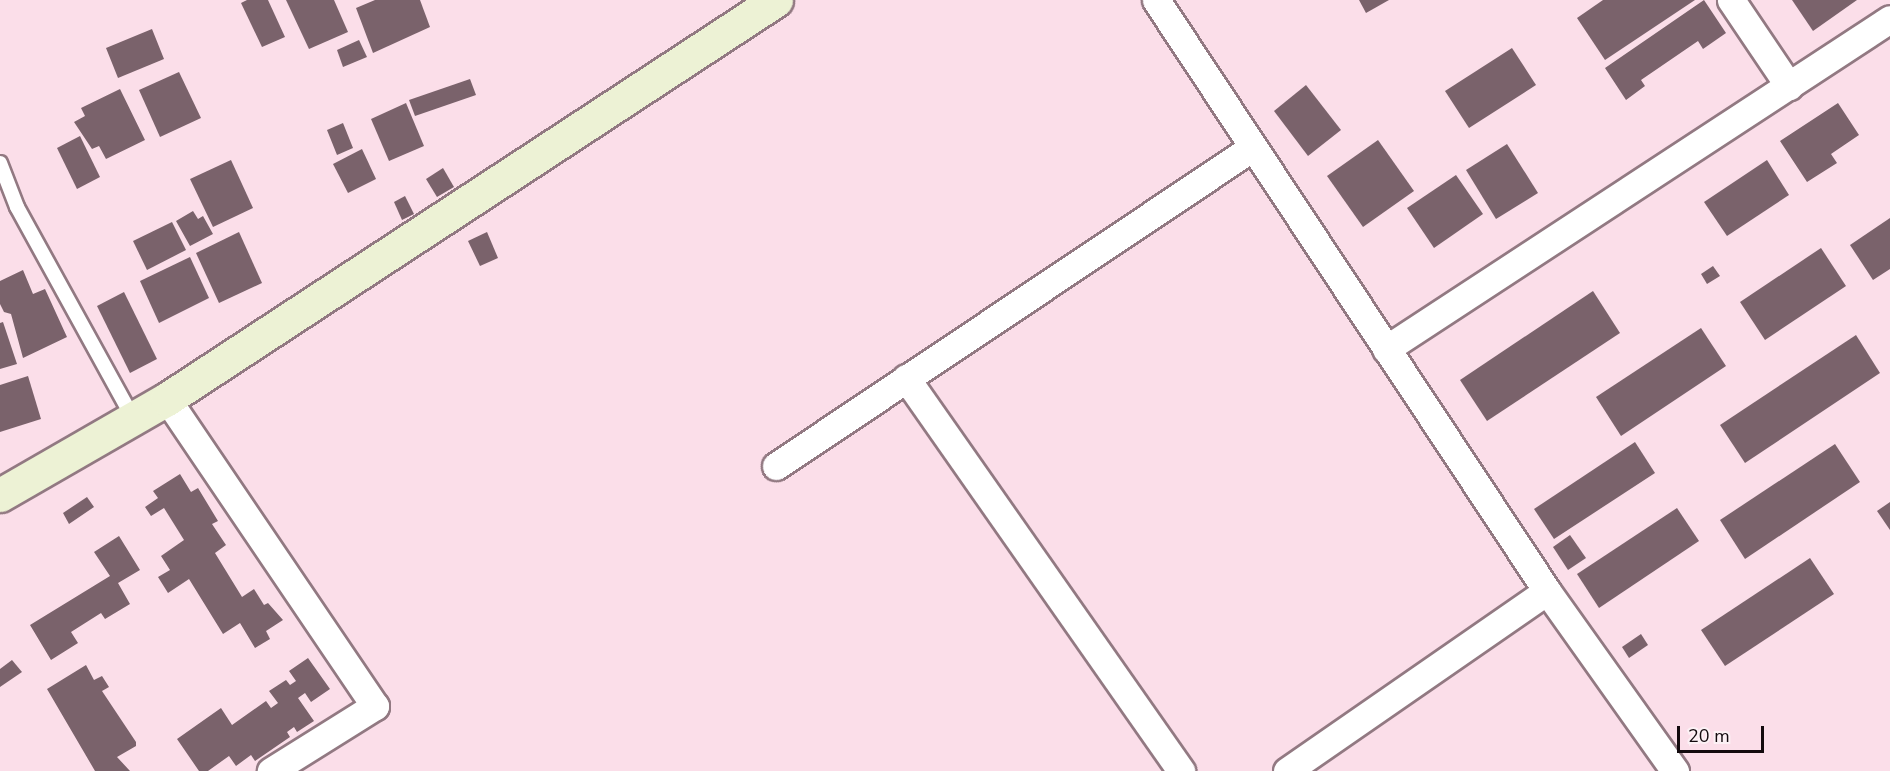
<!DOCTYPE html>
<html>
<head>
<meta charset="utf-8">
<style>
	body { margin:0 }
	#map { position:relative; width:1890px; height:771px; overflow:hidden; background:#fbdee9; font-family:"Nunito Sans",sans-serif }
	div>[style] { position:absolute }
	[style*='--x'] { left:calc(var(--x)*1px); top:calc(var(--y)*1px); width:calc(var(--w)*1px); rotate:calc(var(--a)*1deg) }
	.building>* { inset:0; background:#7a626b }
	.roads { filter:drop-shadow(2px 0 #927982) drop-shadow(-2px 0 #927982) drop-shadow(0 2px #927982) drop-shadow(0 -2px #927982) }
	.lane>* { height:14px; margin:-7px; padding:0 7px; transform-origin:7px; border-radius:7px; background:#fff }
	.street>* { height:27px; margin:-13.5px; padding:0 13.5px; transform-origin:13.5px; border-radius:13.5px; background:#fff }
	.secondary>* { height:33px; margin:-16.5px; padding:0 16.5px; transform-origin:16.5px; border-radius:16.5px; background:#edf2d5 }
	span { translate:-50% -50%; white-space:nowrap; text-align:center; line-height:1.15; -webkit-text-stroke:5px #fcf1f5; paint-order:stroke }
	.scale { position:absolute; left:1677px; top:726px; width:87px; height:27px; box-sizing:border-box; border:3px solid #130a0e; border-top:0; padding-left:8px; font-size:18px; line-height:21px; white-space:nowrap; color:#130a0e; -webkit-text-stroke:4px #fcf1f5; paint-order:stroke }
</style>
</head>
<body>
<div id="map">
	<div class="building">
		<div style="clip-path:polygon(247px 0,268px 0,285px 37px,262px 47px,241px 3px)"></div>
		<div style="clip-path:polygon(286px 0,334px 0,348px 32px,309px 49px)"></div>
		<div style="clip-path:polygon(375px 0,420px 0,430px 27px,373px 53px,356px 8px)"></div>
		<div style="clip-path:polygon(1359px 0,1389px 0,1366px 13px)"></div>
		<div style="clip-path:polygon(1603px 0,1695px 0,1605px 60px,1577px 18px)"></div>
		<div style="clip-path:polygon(1704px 0,1726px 33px,1703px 49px,1698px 41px,1641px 80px,1645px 86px,1626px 100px,1605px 68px)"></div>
		<div style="clip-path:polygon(1792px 0,1857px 0,1813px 31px)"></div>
		<div style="clip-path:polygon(152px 29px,164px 59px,118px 78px,106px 48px)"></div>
		<div style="clip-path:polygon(359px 40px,367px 57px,343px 67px,337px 50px)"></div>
		<div style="clip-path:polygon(1512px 48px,1536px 85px,1469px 128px,1445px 91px)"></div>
		<div style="clip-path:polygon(179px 72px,201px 118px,160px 137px,139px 90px)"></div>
		<div style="clip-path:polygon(470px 79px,476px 95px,415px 116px,409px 100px)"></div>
		<div style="clip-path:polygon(1306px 85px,1341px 130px,1308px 156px,1274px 111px)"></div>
		<div style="clip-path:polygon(120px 89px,145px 140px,106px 159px,99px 146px,92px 149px,74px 122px,85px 116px,81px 108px)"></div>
		<div style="clip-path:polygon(406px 103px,424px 146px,389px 161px,371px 119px)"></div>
		<div style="clip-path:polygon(1838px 103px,1859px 135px,1831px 154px,1837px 163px,1807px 182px,1780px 141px)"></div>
		<div style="clip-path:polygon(343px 123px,353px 148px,337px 155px,327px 130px)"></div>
		<div style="clip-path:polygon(80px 136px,100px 177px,77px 189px,57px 148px)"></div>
		<div style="clip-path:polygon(1378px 140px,1414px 191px,1363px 227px,1327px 176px)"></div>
		<div style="clip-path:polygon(1507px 144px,1538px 193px,1496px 219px,1466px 170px)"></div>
		<div style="clip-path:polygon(362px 149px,376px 179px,348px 193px,333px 164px)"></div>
		<div style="clip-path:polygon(231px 160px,253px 208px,213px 227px,190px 179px)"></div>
		<div style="clip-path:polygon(1767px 160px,1789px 195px,1727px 236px,1704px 202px)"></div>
		<div style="clip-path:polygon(443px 168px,454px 187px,437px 197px,426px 179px)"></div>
		<div style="clip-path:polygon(1456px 175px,1483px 214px,1434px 248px,1407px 208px)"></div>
		<div style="clip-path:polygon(405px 196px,414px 214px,402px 220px,394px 202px)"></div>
		<div style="clip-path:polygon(193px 211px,198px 219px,203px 216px,213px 234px,190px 246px,176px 221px)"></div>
		<div style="clip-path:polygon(1890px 218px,1890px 269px,1873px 280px,1850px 245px)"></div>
		<div style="clip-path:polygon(172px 222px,186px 250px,147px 270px,133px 241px)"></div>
		<div style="clip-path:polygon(239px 232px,262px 283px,219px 303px,196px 253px)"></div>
		<div style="clip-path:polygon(487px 232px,498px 258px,480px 266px,468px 241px)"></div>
		<div style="clip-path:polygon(1821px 248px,1846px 286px,1765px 340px,1740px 302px)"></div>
		<div style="clip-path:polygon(190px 257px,209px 298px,159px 323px,140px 281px)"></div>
		<div style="clip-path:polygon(1713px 266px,1720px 276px,1707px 284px,1701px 274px)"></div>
		<div style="clip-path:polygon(23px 270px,33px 294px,45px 289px,67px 337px,23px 358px,11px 314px,4px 312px,0 304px,0 281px)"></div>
		<div style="clip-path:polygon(1593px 291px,1620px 333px,1487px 421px,1460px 380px)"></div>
		<div style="clip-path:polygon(124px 292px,157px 359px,130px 373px,97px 306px)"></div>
		<div style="clip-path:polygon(3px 322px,17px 364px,0 369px,0 323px)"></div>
		<div style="clip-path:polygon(1701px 328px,1726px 366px,1621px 436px,1596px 397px)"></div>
		<div style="clip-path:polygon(1856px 335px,1880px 373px,1745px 463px,1720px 425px)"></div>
		<div style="clip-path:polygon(28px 376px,41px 419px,0 432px,0 385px)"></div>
		<div style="clip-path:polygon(1635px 442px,1655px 473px,1554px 539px,1534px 509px)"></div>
		<div style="clip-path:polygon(1835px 444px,1860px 482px,1745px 559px,1720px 520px)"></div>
		<div style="clip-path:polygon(180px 474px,191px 492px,198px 488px,218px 521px,212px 524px,226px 545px,215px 553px,242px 597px,254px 589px,264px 605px,268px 603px,283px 620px,266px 631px,270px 639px,255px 648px,240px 623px,223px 634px,189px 579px,168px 593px,158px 577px,170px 570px,161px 556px,184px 540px,164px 508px,151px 516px,145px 507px,158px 498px,153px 491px)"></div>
		<div style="clip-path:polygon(87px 497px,94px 507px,69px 524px,63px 513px)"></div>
		<div style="clip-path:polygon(1890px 502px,1890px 530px,1877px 511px)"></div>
		<div style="clip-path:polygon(1677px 508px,1699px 541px,1599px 608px,1577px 574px)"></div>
		<div style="clip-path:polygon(1570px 535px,1586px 558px,1568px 570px,1553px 547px)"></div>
		<div style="clip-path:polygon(119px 536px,140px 570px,118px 583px,130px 604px,105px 619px,101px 613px,71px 632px,78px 643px,51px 660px,30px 625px,110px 576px,94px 552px)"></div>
		<div style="clip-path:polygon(1810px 558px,1834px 594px,1725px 666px,1701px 630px)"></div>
		<div style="clip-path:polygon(1641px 634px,1648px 645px,1629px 658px,1622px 647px)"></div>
		<div style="clip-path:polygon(308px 658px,330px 689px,311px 702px,305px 693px,298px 698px,314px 721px,297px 732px,294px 727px,287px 732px,290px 737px,255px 761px,251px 755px,236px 766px,229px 756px,208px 771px,199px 771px,177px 739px,221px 708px,232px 725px,266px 701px,271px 708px,278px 703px,269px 691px,286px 680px,290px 685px,296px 681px,289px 671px)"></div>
		<div style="clip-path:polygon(12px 660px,22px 672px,0 687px,0 669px)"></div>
		<div style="clip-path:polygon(86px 665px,94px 680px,102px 676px,109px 687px,102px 691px,136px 742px,136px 746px,117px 757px,130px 771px,95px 771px,47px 689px)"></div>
	</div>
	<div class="roads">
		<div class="lane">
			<div style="--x:0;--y:163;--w:47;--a:68.9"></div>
			<div style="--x:17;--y:207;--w:241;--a:61.2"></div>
		</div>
		<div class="street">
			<div style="--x:1156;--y:0;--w:709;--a:56.51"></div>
			<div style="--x:1547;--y:591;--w:221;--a:54.6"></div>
			<div style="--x:1731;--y:0;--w:104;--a:56"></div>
			<div style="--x:1386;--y:349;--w:602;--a:-33.22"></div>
			<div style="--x:906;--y:378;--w:480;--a:55"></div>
			<div style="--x:167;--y:399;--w:371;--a:55.9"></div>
			<div style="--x:375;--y:706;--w:123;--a:148"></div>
			<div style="--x:776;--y:466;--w:574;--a:-33.77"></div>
			<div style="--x:1287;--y:771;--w:316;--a:-34.7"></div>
		</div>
		<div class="secondary">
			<div style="--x:0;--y:495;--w:193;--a:-29.9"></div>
			<div style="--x:167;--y:399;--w:728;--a:-33.23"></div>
		</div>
	</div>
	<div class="scale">20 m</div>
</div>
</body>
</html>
